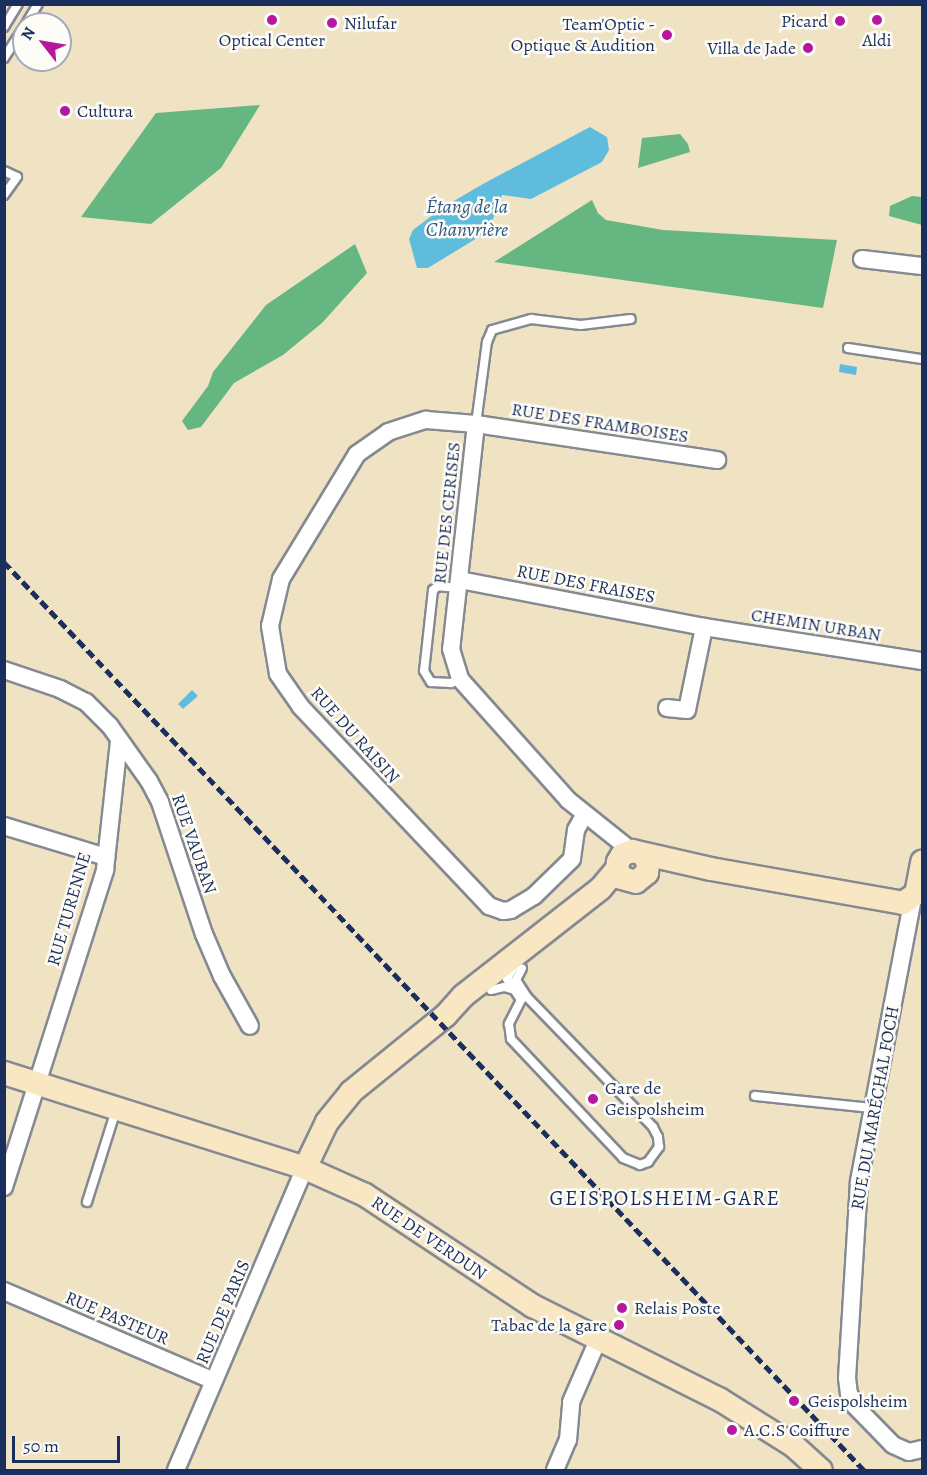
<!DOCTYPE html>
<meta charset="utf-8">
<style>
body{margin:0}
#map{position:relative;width:927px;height:1475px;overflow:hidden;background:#efe3c4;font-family:Alegreya,serif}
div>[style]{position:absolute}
.forest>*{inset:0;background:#66b681}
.water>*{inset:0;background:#5fbcdd}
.roads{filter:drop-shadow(2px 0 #858991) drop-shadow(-2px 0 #858991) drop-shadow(0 2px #858991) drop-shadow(0 -2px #858991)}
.lane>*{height:8px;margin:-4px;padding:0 4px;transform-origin:4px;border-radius:4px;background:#fff}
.street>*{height:16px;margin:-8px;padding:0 8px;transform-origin:8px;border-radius:8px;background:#fff}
.secondary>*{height:22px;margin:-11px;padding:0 11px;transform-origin:11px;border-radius:11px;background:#f9e7c3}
.rail>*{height:4.5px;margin-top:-2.25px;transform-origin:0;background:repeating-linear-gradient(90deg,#1b2f5e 0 9px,transparent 0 13.5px)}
.dots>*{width:16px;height:16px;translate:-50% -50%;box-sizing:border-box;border:3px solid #fdfcf7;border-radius:50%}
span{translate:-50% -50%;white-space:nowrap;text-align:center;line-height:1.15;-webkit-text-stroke:5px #fdfcf7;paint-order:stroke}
.poi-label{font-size:18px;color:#1b2f5e}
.right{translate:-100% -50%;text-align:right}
.left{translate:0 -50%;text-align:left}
.street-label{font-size:18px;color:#1b2f5e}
.water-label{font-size:20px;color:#2f5984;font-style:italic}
.quarter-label{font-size:21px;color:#1b2f5e;letter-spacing:1.5px}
.frame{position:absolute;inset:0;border:6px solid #1b2f5e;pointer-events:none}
.north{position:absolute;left:12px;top:12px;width:60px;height:60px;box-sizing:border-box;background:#fdfcf7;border:2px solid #a3aaba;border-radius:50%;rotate:301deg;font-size:16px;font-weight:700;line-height:24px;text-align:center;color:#1b2f5e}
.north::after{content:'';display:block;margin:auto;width:21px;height:27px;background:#b5179e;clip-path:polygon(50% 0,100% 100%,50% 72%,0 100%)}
.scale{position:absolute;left:12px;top:1436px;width:108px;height:27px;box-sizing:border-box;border:3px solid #1b2f5e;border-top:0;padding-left:8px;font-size:18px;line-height:21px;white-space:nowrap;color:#1b2f5e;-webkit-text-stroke:4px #fdfcf7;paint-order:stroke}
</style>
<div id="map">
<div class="forest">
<i style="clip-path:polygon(260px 105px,221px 168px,151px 224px,81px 217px,156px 113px)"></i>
<i style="clip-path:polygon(680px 134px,688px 144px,690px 152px,638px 168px,642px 138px)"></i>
<i style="clip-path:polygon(912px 196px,922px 197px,922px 225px,889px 216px,890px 206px)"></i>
<i style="clip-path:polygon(592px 200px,598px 213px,606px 220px,663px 230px,837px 240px,823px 308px,494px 262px)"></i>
<i style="clip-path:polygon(355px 244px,367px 273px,322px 323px,283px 355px,234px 383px,201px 427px,188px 430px,182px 421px,208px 386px,213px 372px,266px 305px)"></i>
</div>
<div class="water">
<i style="clip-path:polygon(590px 127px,607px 137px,609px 150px,602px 162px,531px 199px,502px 195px,493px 219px,482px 235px,428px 268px,417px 268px,409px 239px,413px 230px,442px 208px,483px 184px)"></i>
<i style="clip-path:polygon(840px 364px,857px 367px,856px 375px,839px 372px)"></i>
<i style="clip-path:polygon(192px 690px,198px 696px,183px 709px,178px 704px)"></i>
</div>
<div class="roads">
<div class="lane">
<i style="left:26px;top:24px;width:23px;rotate:-59deg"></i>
<i style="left:4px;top:27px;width:27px;rotate:-59deg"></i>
<i style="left:4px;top:58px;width:37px;rotate:-57deg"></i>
<i style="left:4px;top:171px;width:14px;rotate:25deg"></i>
<i style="left:17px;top:177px;width:22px;rotate:126deg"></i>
<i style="left:848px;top:348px;width:75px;rotate:8.5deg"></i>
<i style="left:476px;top:424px;width:83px;rotate:-82.4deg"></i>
<i style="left:487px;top:342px;width:13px;rotate:-67deg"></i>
<i style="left:492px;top:330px;width:41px;rotate:-15.8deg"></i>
<i style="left:531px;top:319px;width:50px;rotate:6.8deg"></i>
<i style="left:581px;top:325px;width:50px;rotate:-6.8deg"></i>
<i style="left:459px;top:588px;width:21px;rotate:-175deg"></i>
<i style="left:438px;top:586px;width:6px;rotate:141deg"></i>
<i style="left:433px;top:590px;width:81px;rotate:96.3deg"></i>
<i style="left:424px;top:671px;width:13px;rotate:58deg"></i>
<i style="left:431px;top:682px;width:20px;rotate:3deg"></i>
<i style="left:451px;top:683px;width:10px;rotate:-24deg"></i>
<i style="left:515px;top:965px;width:16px;rotate:120deg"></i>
<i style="left:507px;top:979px;width:25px;rotate:56deg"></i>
<i style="left:521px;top:1000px;width:27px;rotate:117deg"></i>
<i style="left:509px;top:1024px;width:15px;rotate:82deg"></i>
<i style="left:511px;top:1039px;width:163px;rotate:46.7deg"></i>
<i style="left:623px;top:1158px;width:18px;rotate:22deg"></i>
<i style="left:640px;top:1165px;width:9px;rotate:-21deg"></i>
<i style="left:648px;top:1162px;width:19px;rotate:-54deg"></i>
<i style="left:659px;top:1147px;width:10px;rotate:-96deg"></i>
<i style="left:658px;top:1137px;width:11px;rotate:-117deg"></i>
<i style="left:653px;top:1127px;width:181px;rotate:-134.1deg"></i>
<i style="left:527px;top:997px;width:20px;rotate:-123deg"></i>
<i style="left:516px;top:980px;width:13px;rotate:-63deg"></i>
<i style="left:491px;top:990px;width:13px;rotate:-13deg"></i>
<i style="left:504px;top:987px;width:11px;rotate:15deg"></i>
<i style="left:755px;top:1096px;width:118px;rotate:5.9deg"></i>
<i style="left:87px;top:1202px;width:96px;rotate:-72.5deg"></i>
</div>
<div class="street">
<i style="left:862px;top:259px;width:60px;rotate:6.7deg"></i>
<i style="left:476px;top:424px;width:226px;rotate:96.3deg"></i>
<i style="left:451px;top:649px;width:31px;rotate:73deg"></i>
<i style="left:460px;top:679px;width:162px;rotate:48.2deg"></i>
<i style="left:568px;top:800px;width:82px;rotate:38.6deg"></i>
<i style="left:460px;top:580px;width:248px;rotate:10.9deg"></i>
<i style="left:704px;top:627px;width:221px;rotate:8.9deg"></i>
<i style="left:4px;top:670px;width:59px;rotate:18.7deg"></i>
<i style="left:60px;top:689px;width:29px;rotate:27deg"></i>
<i style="left:86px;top:702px;width:34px;rotate:45deg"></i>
<i style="left:110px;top:726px;width:67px;rotate:54.7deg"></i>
<i style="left:149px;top:781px;width:24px;rotate:62deg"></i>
<i style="left:160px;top:802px;width:139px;rotate:71.6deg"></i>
<i style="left:204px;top:934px;width:46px;rotate:66.8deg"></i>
<i style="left:222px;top:976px;width:57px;rotate:60.8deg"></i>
<i style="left:667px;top:708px;width:20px;rotate:6deg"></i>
<i style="left:687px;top:710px;width:85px;rotate:-78.4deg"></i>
<i style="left:581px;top:821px;width:10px;rotate:119deg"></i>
<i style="left:576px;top:830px;width:29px;rotate:98deg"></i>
<i style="left:572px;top:859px;width:53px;rotate:135.8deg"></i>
<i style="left:534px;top:896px;width:27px;rotate:149deg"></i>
<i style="left:511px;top:910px;width:8px;rotate:173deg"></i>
<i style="left:503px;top:911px;width:15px;rotate:-160deg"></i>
<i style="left:489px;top:906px;width:274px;rotate:-133.4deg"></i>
<i style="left:301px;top:707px;width:40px;rotate:-124.9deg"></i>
<i style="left:278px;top:674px;width:49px;rotate:-99.5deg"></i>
<i style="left:270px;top:626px;width:48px;rotate:-76.8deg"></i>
<i style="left:281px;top:579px;width:146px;rotate:-58.7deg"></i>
<i style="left:357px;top:454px;width:38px;rotate:-35deg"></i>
<i style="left:388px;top:432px;width:40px;rotate:-18deg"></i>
<i style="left:426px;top:420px;width:50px;rotate:4.6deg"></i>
<i style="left:476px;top:424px;width:244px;rotate:8.5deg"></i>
<i style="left:4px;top:826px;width:107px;rotate:16.9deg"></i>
<i style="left:913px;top:898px;width:289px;rotate:100.8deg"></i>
<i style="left:859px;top:1182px;width:196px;rotate:93.5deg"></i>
<i style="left:847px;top:1378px;width:16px;rotate:83deg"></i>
<i style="left:849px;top:1394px;width:13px;rotate:63deg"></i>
<i style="left:855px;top:1406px;width:54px;rotate:45.7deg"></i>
<i style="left:893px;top:1445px;width:17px;rotate:24deg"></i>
<i style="left:909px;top:1452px;width:13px;rotate:-13deg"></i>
<i style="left:4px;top:1187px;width:333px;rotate:-72.3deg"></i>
<i style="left:105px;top:870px;width:130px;rotate:-83.8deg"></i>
<i style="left:4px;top:1291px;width:228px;rotate:23.2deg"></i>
<i style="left:176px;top:1470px;width:328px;rotate:-66.9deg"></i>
<i style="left:555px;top:1470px;width:33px;rotate:-67deg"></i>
<i style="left:568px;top:1440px;width:38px;rotate:-85deg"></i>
<i style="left:571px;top:1402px;width:68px;rotate:-66.5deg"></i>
</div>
<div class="secondary">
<i style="left:643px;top:854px;width:10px;rotate:61deg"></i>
<i style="left:648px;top:863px;width:10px;rotate:96deg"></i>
<i style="left:647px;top:873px;width:14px;rotate:141deg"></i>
<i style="left:636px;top:882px;width:15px;rotate:-164deg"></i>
<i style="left:622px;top:878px;width:10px;rotate:-119deg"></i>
<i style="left:617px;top:869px;width:7px;rotate:-82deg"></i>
<i style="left:618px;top:862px;width:8px;rotate:-60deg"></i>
<i style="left:622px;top:855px;width:11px;rotate:-22deg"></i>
<i style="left:632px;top:851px;width:81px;rotate:12.8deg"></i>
<i style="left:711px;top:869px;width:195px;rotate:10deg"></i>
<i style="left:903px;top:903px;width:16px;rotate:-35deg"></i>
<i style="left:916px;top:894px;width:33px;rotate:-79deg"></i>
<i style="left:4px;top:1073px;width:316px;rotate:17.5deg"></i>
<i style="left:305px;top:1168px;width:66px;rotate:24.2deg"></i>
<i style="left:365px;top:1195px;width:201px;rotate:33.5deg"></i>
<i style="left:533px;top:1306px;width:208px;rotate:26.6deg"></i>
<i style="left:719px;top:1399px;width:89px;rotate:32.1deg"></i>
<i style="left:794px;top:1446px;width:36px;rotate:42deg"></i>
<i style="left:305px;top:1168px;width:51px;rotate:-64.4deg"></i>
<i style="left:327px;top:1122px;width:38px;rotate:-51deg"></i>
<i style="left:351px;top:1092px;width:122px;rotate:-39deg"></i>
<i style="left:446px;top:1015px;width:25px;rotate:-48deg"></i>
<i style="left:463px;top:996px;width:175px;rotate:-38deg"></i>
<i style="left:601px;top:888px;width:25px;rotate:-50deg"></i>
</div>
</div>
<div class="rail">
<i style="left:4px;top:562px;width:1251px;rotate:46.56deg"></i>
</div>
<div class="dots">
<i style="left:272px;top:20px;background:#b5179e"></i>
<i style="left:877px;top:20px;background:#b5179e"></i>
<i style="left:840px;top:21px;background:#b5179e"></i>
<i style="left:332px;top:23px;background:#b5179e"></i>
<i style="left:667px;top:35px;background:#b5179e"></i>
<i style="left:808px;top:48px;background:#b5179e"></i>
<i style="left:65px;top:111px;background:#b5179e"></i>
<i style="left:593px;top:1099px;background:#b5179e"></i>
<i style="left:622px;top:1308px;background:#b5179e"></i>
<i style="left:619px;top:1325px;background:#b5179e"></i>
<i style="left:794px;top:1401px;background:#b5179e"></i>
<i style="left:732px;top:1430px;background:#b5179e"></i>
</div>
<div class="poi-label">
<span class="right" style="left:828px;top:21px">Picard</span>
<span class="left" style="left:344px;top:23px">Nilufar</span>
<span class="right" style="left:655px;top:35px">Team'Optic -<br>Optique &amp; Audition</span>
<span style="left:272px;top:40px">Optical Center</span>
<span style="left:877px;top:40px">Aldi</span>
<span class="right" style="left:796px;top:48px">Villa de Jade</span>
<span class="left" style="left:77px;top:111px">Cultura</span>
<span class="left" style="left:605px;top:1099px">Gare de<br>Geispolsheim</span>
<span class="left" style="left:634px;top:1308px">Relais Poste</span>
<span class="right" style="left:607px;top:1325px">Tabac de la gare</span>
<span class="left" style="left:808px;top:1401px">Geispolsheim</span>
<span class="left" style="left:744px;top:1430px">A.C.S Coiffure</span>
</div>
<div class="street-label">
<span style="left:600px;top:423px;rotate:9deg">RUE DES FRAMBOISES</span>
<span style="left:447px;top:513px;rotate:-84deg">RUE DES CERISES</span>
<span style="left:586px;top:584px;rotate:11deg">RUE DES FRAISES</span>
<span style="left:816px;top:625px;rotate:9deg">CHEMIN URBAN</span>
<span style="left:355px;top:735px;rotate:48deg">RUE DU RAISIN</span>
<span style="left:194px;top:844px;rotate:71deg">RUE VAUBAN</span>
<span style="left:69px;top:909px;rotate:-74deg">RUE TURENNE</span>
<span style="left:875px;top:1108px;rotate:-80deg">RUE DU MARÉCHAL FOCH</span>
<span style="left:429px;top:1238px;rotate:34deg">RUE DE VERDUN</span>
<span style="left:223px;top:1312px;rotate:-67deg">RUE DE PARIS</span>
<span style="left:117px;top:1318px;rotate:23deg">RUE PASTEUR</span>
</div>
<div class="water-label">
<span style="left:467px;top:218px">Étang de la<br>Chanvrière</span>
</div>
<div class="quarter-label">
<span style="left:665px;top:1198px">GEISPOLSHEIM-GARE</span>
</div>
<div class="frame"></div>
<div class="north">N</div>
<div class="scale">50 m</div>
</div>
